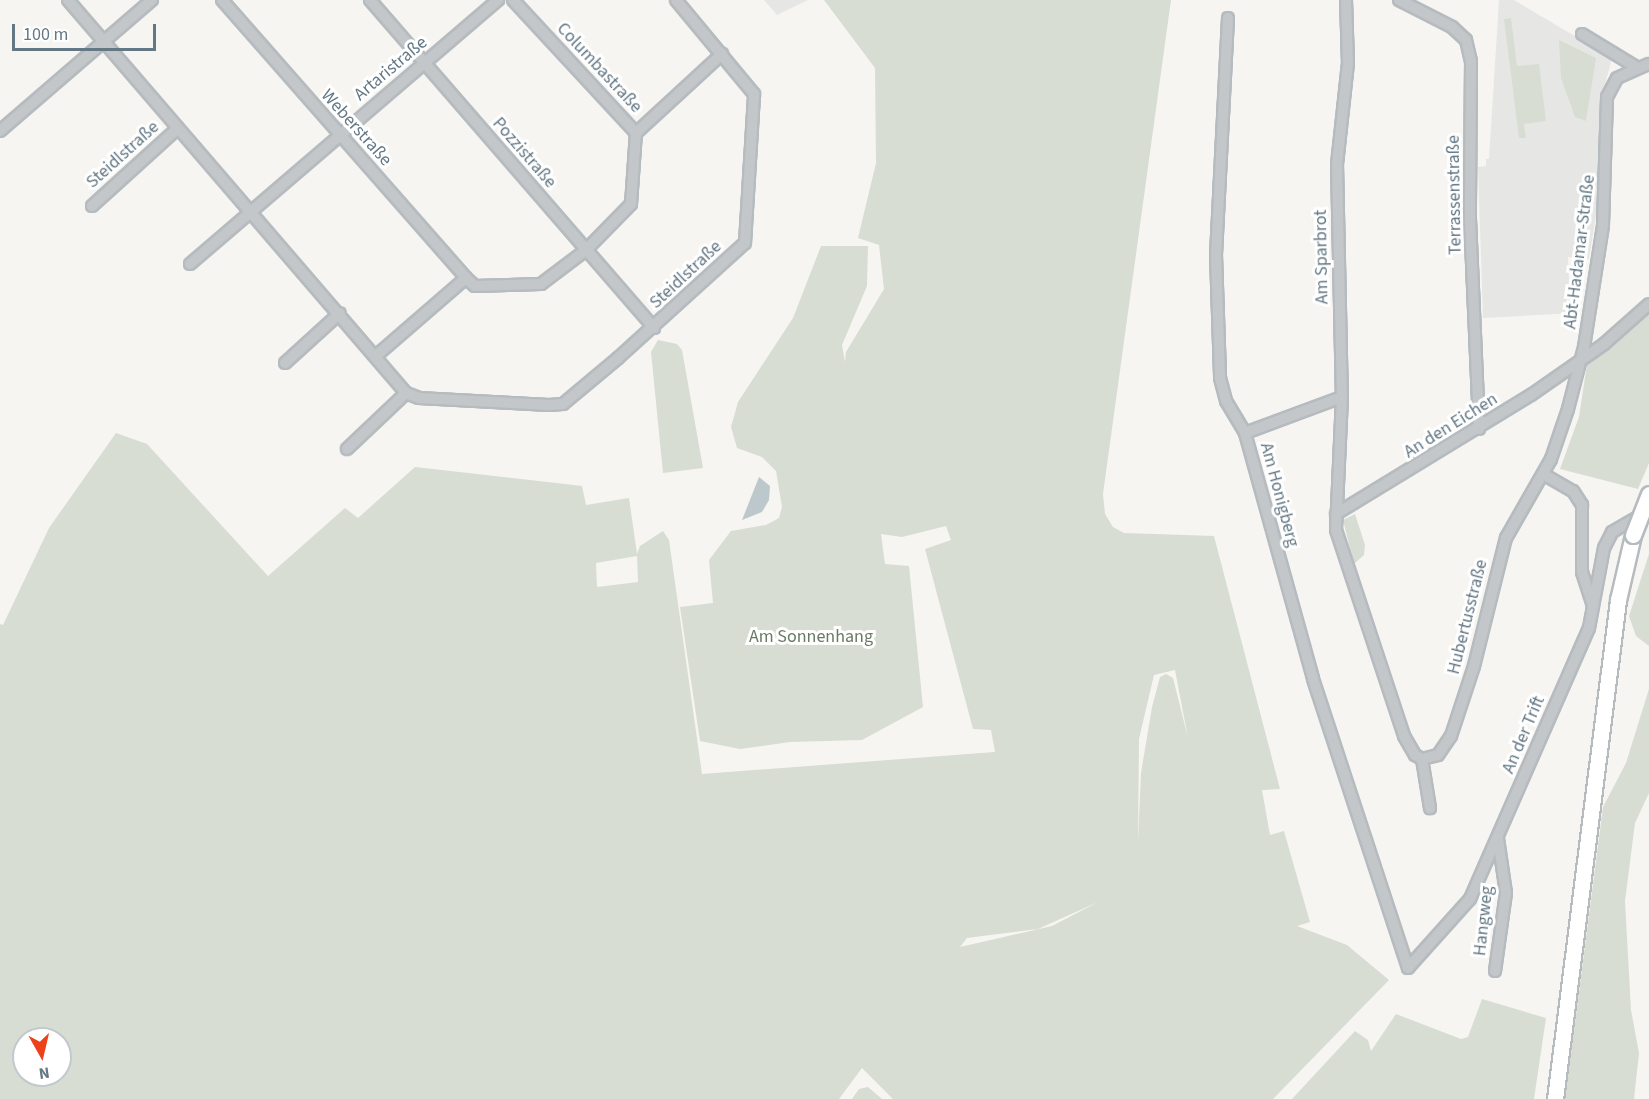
<!DOCTYPE html>
<meta charset="utf-8">
<style>
body{margin:0}
#map{position:relative;width:1649px;height:1099px;overflow:hidden;background:#f6f5f1;font-family:"Source Sans 3",sans-serif}
div>[style]{position:absolute}
.built>*{inset:0;background:#e6e7e5}
.green>*{inset:0;background:#d7ddd2}
.water>*{inset:0;background:#bcc8cc}
.roads{filter:drop-shadow(2px 0 #b5bbbf) drop-shadow(-2px 0 #b5bbbf) drop-shadow(0 2px #b5bbbf) drop-shadow(0 -2px #b5bbbf)}
.minor>*{height:10px;margin:-5px;padding:0 5px;transform-origin:5px;border-radius:5px;background:#c3c7ca}
.secondary>*{height:15px;margin:-7.5px;padding:0 7.5px;transform-origin:7.5px;border-radius:7.5px;background:#fff}
.bridges{filter:drop-shadow(2px 0 #b5bbbf) drop-shadow(-2px 0 #b5bbbf) drop-shadow(0 2px #b5bbbf) drop-shadow(0 -2px #b5bbbf)}
.secondary-bridge>*{height:15px;margin:-7.5px;padding:0 7.5px;transform-origin:7.5px;border-radius:7.5px;background:#fff}
span{translate:-50% -50%;white-space:nowrap;text-align:center;line-height:1.15;-webkit-text-stroke:6px #fff;paint-order:stroke}
.street-label{font-size:18px;color:#637784}
.park-label{font-size:18px;color:#687b62}
.north{position:absolute;left:12px;top:1027px;width:60px;height:60px;box-sizing:border-box;background:#fff;border:2px solid #c1c9ce;border-radius:50%;rotate:172deg;font-size:16px;font-weight:700;line-height:24px;text-align:center;color:#637784}
.north::after{content:'';display:block;margin:auto;width:21px;height:27px;background:#ec411b;clip-path:polygon(50% 0,100% 100%,50% 72%,0 100%)}
.scale{position:absolute;left:12px;top:24px;width:144px;height:27px;box-sizing:border-box;border:3px solid #637784;border-top:0;padding-left:8px;font-size:18px;line-height:21px;white-space:nowrap;color:#637784;-webkit-text-stroke:4px #fff;paint-order:stroke}
</style>
<div id="map">
<div class="built">
<i style="clip-path:polygon(764px 0,808px 0,777px 15px)"></i>
<i style="clip-path:polygon(1499px 0,1514px 0,1612px 58px,1601px 100px,1599px 197px,1589px 259px,1568px 257px,1570px 302px,1574px 313px,1483px 318px,1478px 167px,1486px 166px,1486px 159px,1489px 159px)"></i>
</div>
<div class="green">
<i style="clip-path:polygon(evenodd,824px 0,1171px 0,1103px 494px,1105px 514px,1113px 527px,1124px 533px,1214px 536px,1280px 789px,1262px 790px,1270px 835px,1284px 831px,1310px 922px,1297px 926px,1347px 945px,1389px 980px,1273px 1099px,893px 1099px,862px 1068px,839px 1099px,0 1099px,0 624px,3px 625px,49px 528px,116px 433px,147px 444px,268px 576px,345px 508px,358px 518px,415px 467px,582px 486px,586px 505px,629px 498px,637px 554px,640px 546px,663px 531px,669px 540px,702px 774px,995px 752px,991px 730px,973px 729px,925px 549px,951px 540px,946px 526px,902px 537px,881px 534px,885px 564px,909px 566px,923px 707px,862px 740px,790px 742px,740px 749px,700px 741px,680px 607px,713px 603px,709px 560px,731px 531px,766px 525px,779px 518px,782px 507px,776px 471px,762px 457px,737px 448px,731px 427px,738px 402px,793px 318px,821px 246px,868px 246px,867px 286px,842px 345px,845px 362px,846px 352px,884px 289px,879px 245px,858px 238px,876px 163px,875px 68px,824px 0,637px 556px,638px 582px,597px 587px,596px 563px,637px 556px,824px 0,1175px 670px,1188px 738px,1173px 678px,1166px 674px,1160px 677px,1152px 707px,1141px 773px,1138px 842px,1139px 739px,1154px 675px,1175px 670px,824px 0,1098px 902px,1052px 926px,960px 947px,967px 938px,1038px 929px,1098px 902px,824px 0,24px 1039px,60px 1039px,60px 1075px,24px 1075px,24px 1039px)"></i>
<i style="clip-path:polygon(1511px 18px,1517px 66px,1539px 64px,1546px 121px,1524px 124px,1526px 138px,1519px 138px,1504px 19px)"></i>
<i style="clip-path:polygon(1559px 40px,1596px 58px,1586px 121px,1575px 117px,1561px 78px)"></i>
<i style="clip-path:polygon(1649px 311px,1649px 463px,1638px 489px,1560px 469px,1579px 417px,1587px 364px)"></i>
<i style="clip-path:polygon(658px 340px,677px 344px,682px 350px,703px 468px,663px 473px,651px 352px)"></i>
<i style="clip-path:polygon(1355px 514px,1365px 545px,1364px 555px,1354px 564px,1343px 520px)"></i>
<i style="clip-path:polygon(1649px 554px,1649px 646px,1636px 636px,1629px 616px)"></i>
<i style="clip-path:polygon(1649px 689px,1649px 793px,1635px 823px,1625px 901px,1631px 1010px,1639px 1053px,1634px 1099px,1565px 1099px,1603px 807px,1626px 763px)"></i>
<i style="clip-path:polygon(1482px 999px,1546px 1018px,1534px 1099px,1292px 1099px,1355px 1031px,1368px 1040px,1371px 1051px,1396px 1014px,1461px 1039px,1468px 1037px)"></i>
<i style="clip-path:polygon(868px 1087px,882px 1099px,852px 1099px,859px 1089px)"></i>
</div>
<div class="water">
<i style="clip-path:polygon(759px 477px,770px 486px,769px 500px,762px 512px,742px 520px)"></i>
</div>
<div class="roads">
<div class="minor">
<i style="left:68px;top:0;width:518px;rotate:49.3deg"></i>
<i style="left:406px;top:393px;width:14px;rotate:21deg"></i>
<i style="left:419px;top:398px;width:130px;rotate:3.1deg"></i>
<i style="left:549px;top:405px;width:14px;rotate:-4deg"></i>
<i style="left:563px;top:404px;width:72px;rotate:-39.9deg"></i>
<i style="left:618px;top:358px;width:171px;rotate:-42.2deg"></i>
<i style="left:745px;top:243px;width:149px;rotate:-86.5deg"></i>
<i style="left:754px;top:94px;width:122px;rotate:-129.7deg"></i>
<i style="left:222px;top:0;width:370px;rotate:48.7deg"></i>
<i style="left:370px;top:0;width:434px;rotate:49.1deg"></i>
<i style="left:513px;top:0;width:181px;rotate:47.2deg"></i>
<i style="left:1346px;top:0;width:63px;rotate:88.2deg"></i>
<i style="left:1348px;top:63px;width:102px;rotate:96.2deg"></i>
<i style="left:1337px;top:164px;width:233px;rotate:88.8deg"></i>
<i style="left:1342px;top:397px;width:133px;rotate:92.6deg"></i>
<i style="left:1336px;top:530px;width:217px;rotate:71.7deg"></i>
<i style="left:1404px;top:736px;width:22px;rotate:60deg"></i>
<i style="left:1415px;top:755px;width:8px;rotate:30deg"></i>
<i style="left:1422px;top:759px;width:16px;rotate:-14deg"></i>
<i style="left:1438px;top:755px;width:23px;rotate:-56deg"></i>
<i style="left:1451px;top:736px;width:74px;rotate:-71.8deg"></i>
<i style="left:1474px;top:666px;width:132px;rotate:-76deg"></i>
<i style="left:1506px;top:538px;width:91px;rotate:-60.3deg"></i>
<i style="left:1551px;top:459px;width:53px;rotate:-71.2deg"></i>
<i style="left:1568px;top:409px;width:64px;rotate:-75.5deg"></i>
<i style="left:1584px;top:347px;width:123px;rotate:-81.1deg"></i>
<i style="left:1603px;top:225px;width:128px;rotate:-88.2deg"></i>
<i style="left:1607px;top:97px;width:21px;rotate:-62deg"></i>
<i style="left:1617px;top:78px;width:35px;rotate:-24deg"></i>
<i style="left:1399px;top:0;width:59px;rotate:27deg"></i>
<i style="left:1452px;top:27px;width:19px;rotate:43deg"></i>
<i style="left:1466px;top:40px;width:22px;rotate:77deg"></i>
<i style="left:1471px;top:61px;width:158px;rotate:90.4deg"></i>
<i style="left:1470px;top:219px;width:210px;rotate:87.5deg"></i>
<i style="left:1228px;top:18px;width:237px;rotate:92.9deg"></i>
<i style="left:1216px;top:255px;width:123px;rotate:88.1deg"></i>
<i style="left:1220px;top:378px;width:24px;rotate:75deg"></i>
<i style="left:1226px;top:401px;width:37px;rotate:59deg"></i>
<i style="left:1245px;top:433px;width:255px;rotate:74.5deg"></i>
<i style="left:1313px;top:679px;width:304px;rotate:71.8deg"></i>
<i style="left:1408px;top:968px;width:93px;rotate:-48.1deg"></i>
<i style="left:1470px;top:899px;width:296px;rotate:-66.3deg"></i>
<i style="left:1589px;top:628px;width:81px;rotate:-79.4deg"></i>
<i style="left:1604px;top:548px;width:18px;rotate:-63deg"></i>
<i style="left:1612px;top:532px;width:36px;rotate:-30deg"></i>
<i style="left:1582px;top:34px;width:63px;rotate:31.4deg"></i>
<i style="left:0;top:131px;width:201px;rotate:-40.8deg"></i>
<i style="left:92px;top:206px;width:115px;rotate:-42.2deg"></i>
<i style="left:190px;top:264px;width:406px;rotate:-40.6deg"></i>
<i style="left:377px;top:355px;width:118px;rotate:-40.9deg"></i>
<i style="left:466px;top:278px;width:12px;rotate:42deg"></i>
<i style="left:475px;top:286px;width:66px;rotate:-1.7deg"></i>
<i style="left:541px;top:284px;width:56px;rotate:-37.1deg"></i>
<i style="left:586px;top:250px;width:64px;rotate:-45.6deg"></i>
<i style="left:631px;top:204px;width:71px;rotate:-86deg"></i>
<i style="left:636px;top:133px;width:117px;rotate:-42.6deg"></i>
<i style="left:285px;top:363px;width:74px;rotate:-42.3deg"></i>
<i style="left:1245px;top:433px;width:103px;rotate:-20.4deg"></i>
<i style="left:347px;top:449px;width:81px;rotate:-43.5deg"></i>
<i style="left:1543px;top:474px;width:34px;rotate:30deg"></i>
<i style="left:1573px;top:491px;width:17px;rotate:57deg"></i>
<i style="left:1582px;top:505px;width:67px;rotate:90deg"></i>
<i style="left:1582px;top:572px;width:35px;rotate:72deg"></i>
<i style="left:1336px;top:514px;width:228px;rotate:-31.4deg"></i>
<i style="left:1531px;top:395px;width:89px;rotate:-34.9deg"></i>
<i style="left:1604px;top:344px;width:60px;rotate:-41.6deg"></i>
<i style="left:1422px;top:759px;width:50px;rotate:80.7deg"></i>
<i style="left:1495px;top:971px;width:79px;rotate:-82deg"></i>
<i style="left:1506px;top:893px;width:55px;rotate:-98.4deg"></i>
</div>
<div class="secondary">
<i style="left:1555px;top:1099px;width:503px;rotate:-82.8deg"></i>
<i style="left:1618px;top:600px;width:67px;rotate:-77deg"></i>
</div>
</div>
<div class="bridges">
<div class="secondary-bridge">
<i style="left:1633px;top:535px;width:44px;rotate:-68.7deg"></i>
</div>
</div>
<div class="street-label">
<span style="left:599px;top:68px;rotate:47deg">Columbastraße</span>
<span style="left:391px;top:69px;rotate:-40deg">Artaristraße</span>
<span style="left:356px;top:128px;rotate:48deg">Weberstraße</span>
<span style="left:524px;top:153px;rotate:49deg">Pozzistraße</span>
<span style="left:123px;top:155px;rotate:-42deg">Steidlstraße</span>
<span style="left:1455px;top:195px;rotate:-91deg">Terrassenstraße</span>
<span style="left:1580px;top:252px;rotate:-83deg">Abt-Hadamar-Straße</span>
<span style="left:1322px;top:257px;rotate:-91deg">Am Sparbrot</span>
<span style="left:686px;top:275px;rotate:-43deg">Steidlstraße</span>
<span style="left:1451px;top:426px;rotate:-32deg">An den Eichen</span>
<span style="left:1279px;top:495px;rotate:75deg">Am Honigberg</span>
<span style="left:1468px;top:617px;rotate:-76deg">Hubertusstraße</span>
<span style="left:1524px;top:735px;rotate:-67deg">An der Trift</span>
<span style="left:1484px;top:921px;rotate:-84deg">Hangweg</span>
</div>
<div class="park-label">
<span style="left:811px;top:637px">Am Sonnenhang</span>
</div>
<div class="north">N</div>
<div class="scale">100 m</div>
</div>
